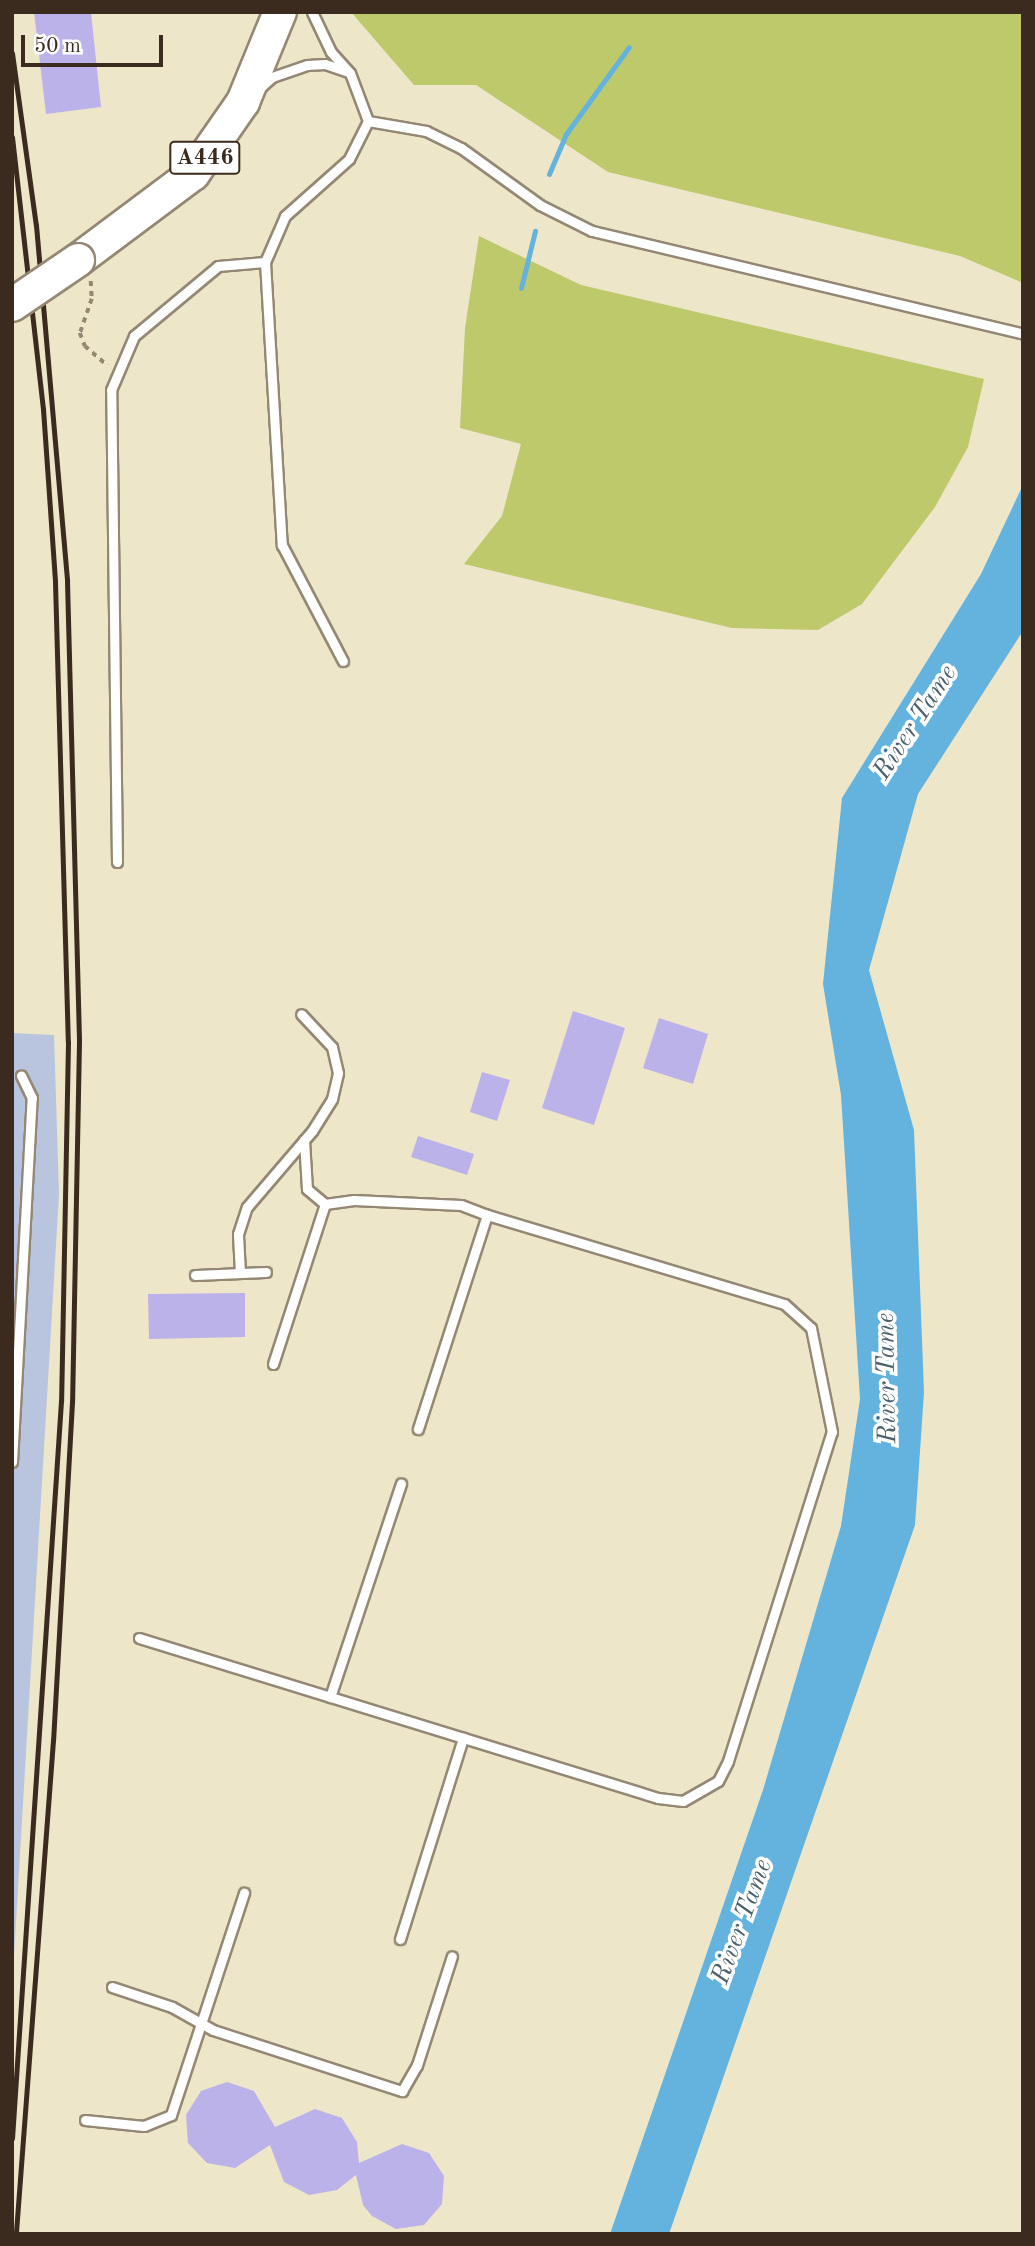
<!DOCTYPE html>
<style>
body{margin:0}
#map{position:relative;width:1035px;height:2246px;overflow:hidden;background:#ede6c9;font-family:"Old Standard TT",serif}
div>[style]{position:absolute}
.industrial>*{inset:0;background:#b9c5de}
.green>*{inset:0;background:#bdc96b}
.water>*{inset:0;background:#63b3de}
.stream>*{height:5px;margin:-2.5px;padding:0 2.5px;transform-origin:2.5px;border-radius:2.5px;background:#63b3de}
.building>*{inset:0;background:#bcb2ea}
.path>*{height:3.5px;margin-top:-1.75px;transform-origin:0;background:repeating-linear-gradient(90deg,#948874 0 5px,transparent 0 10px)}
.roads{filter:drop-shadow(2px 0 #948874) drop-shadow(-2px 0 #948874) drop-shadow(0 2px #948874) drop-shadow(0 -2px #948874)}
.lane>*{height:9px;margin:-4.5px;padding:0 4.5px;transform-origin:4.5px;border-radius:4.5px;background:#fff}
.highway>*{height:32px;margin:-16px;padding:0 16px;transform-origin:16px;border-radius:16px;background:#fff}
.rail>*{height:5px;margin:-2.5px;padding:0 2.5px;transform-origin:2.5px;border-radius:2.5px;background:#3b2a1e}
.bridges{filter:drop-shadow(2px 0 #948874) drop-shadow(-2px 0 #948874) drop-shadow(0 2px #948874) drop-shadow(0 -2px #948874)}
.highway-bridge>*{height:32px;margin:-16px;padding:0 16px;transform-origin:16px;border-radius:16px;background:#fff}
span{translate:-50% -50%;white-space:nowrap;text-align:center;line-height:1.15;-webkit-text-stroke:7px #fff;paint-order:stroke}
.shield-label span{padding:2px 5px;background:#fff;border:2px solid;border-radius:5px;-webkit-text-stroke-width:0}
.shield-label{font-size:23px;color:#3b2a1e;font-weight:700}
.water-label{font-size:26px;color:#4b616b;font-style:italic}
.frame{position:absolute;inset:0;border:14px solid #3b2a1e;pointer-events:none}
.scale{position:absolute;left:21px;top:35px;width:142px;height:32px;box-sizing:border-box;border:4px solid #3b2a1e;border-top:0;padding-left:9px;font-size:21px;line-height:24px;white-space:nowrap;color:#3b2a1e;-webkit-text-stroke:5px #fff;paint-order:stroke}
</style>
<div id="map">
<div class="industrial">
<i style="clip-path:polygon(12px 1033px,54px 1035px,59px 1194px,12px 1990px)"></i>
</div>
<div class="green">
<i style="clip-path:polygon(351px 12px,1023px 12px,1023px 283px,960px 256px,608px 172px,476px 85px,414px 85px)"></i>
<i style="clip-path:polygon(479px 236px,581px 285px,984px 379px,968px 447px,935px 507px,862px 604px,818px 630px,732px 628px,464px 564px,502px 516px,521px 444px,460px 428px,465px 328px)"></i>
</div>
<div class="water">
<i style="clip-path:polygon(1023px 485px,1023px 631px,918px 794px,869px 970px,914px 1130px,924px 1392px,915px 1525px,669px 2234px,610px 2234px,763px 1790px,841px 1526px,860px 1399px,841px 1095px,823px 984px,842px 798px,981px 574px)"></i>
</div>
<div class="stream">
<i style="left:549px;top:174px;width:43px;rotate:-67deg"></i>
<i style="left:566px;top:134px;width:107px;rotate:-54.1deg"></i>
<i style="left:521px;top:288px;width:59px;rotate:-76.2deg"></i>
</div>
<div class="building">
<i style="clip-path:polygon(34px 12px,91px 12px,101px 107px,46px 114px)"></i>
<i style="clip-path:polygon(573px 1011px,625px 1028px,594px 1125px,542px 1108px)"></i>
<i style="clip-path:polygon(659px 1018px,708px 1034px,693px 1084px,643px 1068px)"></i>
<i style="clip-path:polygon(482px 1072px,510px 1080px,497px 1121px,470px 1112px)"></i>
<i style="clip-path:polygon(418px 1136px,474px 1154px,467px 1175px,411px 1157px)"></i>
<i style="clip-path:polygon(245px 1293px,245px 1337px,149px 1339px,148px 1294px)"></i>
<i style="clip-path:polygon(227px 2082px,254px 2091px,275px 2127px,315px 2109px,342px 2118px,357px 2142px,359px 2163px,402px 2144px,429px 2153px,444px 2176px,442px 2204px,424px 2225px,396px 2229px,372px 2216px,363px 2205px,356px 2175px,337px 2190px,309px 2195px,284px 2182px,270px 2145px,235px 2168px,207px 2163px,188px 2143px,186px 2115px,201px 2091px)"></i>
</div>
<div class="path">
<i style="left:91px;top:281px;width:18px;rotate:87deg"></i>
<i style="left:92px;top:299px;width:36px;rotate:109deg"></i>
<i style="left:80px;top:333px;width:14px;rotate:69deg"></i>
<i style="left:85px;top:346px;width:30px;rotate:41deg"></i>
</div>
<div class="roads">
<div class="lane">
<i style="left:312px;top:12px;width:44px;rotate:64.6deg"></i>
<i style="left:331px;top:52px;width:28px;rotate:48deg"></i>
<i style="left:350px;top:73px;width:51px;rotate:69.4deg"></i>
<i style="left:368px;top:121px;width:42px;rotate:116.6deg"></i>
<i style="left:349px;top:159px;width:86px;rotate:138.3deg"></i>
<i style="left:285px;top:216px;width:50px;rotate:113.5deg"></i>
<i style="left:265px;top:262px;width:284px;rotate:86.6deg"></i>
<i style="left:282px;top:545px;width:131px;rotate:62.3deg"></i>
<i style="left:261px;top:87px;width:15px;rotate:-42deg"></i>
<i style="left:272px;top:77px;width:37px;rotate:-19deg"></i>
<i style="left:307px;top:65px;width:18px;rotate:-3deg"></i>
<i style="left:325px;top:64px;width:24px;rotate:19deg"></i>
<i style="left:368px;top:121px;width:59px;rotate:9.8deg"></i>
<i style="left:426px;top:131px;width:39px;rotate:26deg"></i>
<i style="left:461px;top:148px;width:97px;rotate:35.8deg"></i>
<i style="left:540px;top:205px;width:58px;rotate:26.6deg"></i>
<i style="left:592px;top:231px;width:443px;rotate:13.4deg"></i>
<i style="left:117px;top:862px;width:472px;rotate:-90.7deg"></i>
<i style="left:111px;top:390px;width:59px;rotate:-66.9deg"></i>
<i style="left:134px;top:336px;width:109px;rotate:-39.8deg"></i>
<i style="left:218px;top:266px;width:47px;rotate:-4.9deg"></i>
<i style="left:304px;top:1140px;width:49px;rotate:86.5deg"></i>
<i style="left:307px;top:1189px;width:23px;rotate:40deg"></i>
<i style="left:240px;top:1273px;width:39px;rotate:-93deg"></i>
<i style="left:238px;top:1234px;width:28px;rotate:-72deg"></i>
<i style="left:247px;top:1207px;width:100px;rotate:-49.5deg"></i>
<i style="left:312px;top:1131px;width:38px;rotate:-58deg"></i>
<i style="left:332px;top:1099px;width:27px;rotate:-77deg"></i>
<i style="left:338px;top:1073px;width:27px;rotate:-103deg"></i>
<i style="left:332px;top:1047px;width:45px;rotate:-133.2deg"></i>
<i style="left:195px;top:1275px;width:71px;rotate:-2.4deg"></i>
<i style="left:273px;top:1364px;width:168px;rotate:-72deg"></i>
<i style="left:325px;top:1204px;width:29px;rotate:-8deg"></i>
<i style="left:354px;top:1200px;width:107px;rotate:2.7deg"></i>
<i style="left:461px;top:1205px;width:28px;rotate:21deg"></i>
<i style="left:487px;top:1215px;width:225px;rotate:107.9deg"></i>
<i style="left:12px;top:1462px;width:365px;rotate:-86.9deg"></i>
<i style="left:32px;top:1098px;width:25px;rotate:-116deg"></i>
<i style="left:139px;top:1638px;width:543px;rotate:17.13deg"></i>
<i style="left:658px;top:1798px;width:25px;rotate:7deg"></i>
<i style="left:683px;top:1801px;width:40px;rotate:-29.7deg"></i>
<i style="left:718px;top:1781px;width:22px;rotate:-63deg"></i>
<i style="left:728px;top:1761px;width:345px;rotate:-72.5deg"></i>
<i style="left:832px;top:1432px;width:106px;rotate:-101.4deg"></i>
<i style="left:811px;top:1328px;width:36px;rotate:-138deg"></i>
<i style="left:784px;top:1304px;width:310px;rotate:-163.3deg"></i>
<i style="left:330px;top:1697px;width:225px;rotate:-71.6deg"></i>
<i style="left:400px;top:1939px;width:211px;rotate:-72.6deg"></i>
<i style="left:112px;top:1987px;width:63px;rotate:18.4deg"></i>
<i style="left:172px;top:2007px;width:47px;rotate:29.3deg"></i>
<i style="left:213px;top:2030px;width:199px;rotate:17.9deg"></i>
<i style="left:402px;top:2091px;width:30px;rotate:-60deg"></i>
<i style="left:417px;top:2065px;width:114px;rotate:-72.2deg"></i>
<i style="left:85px;top:2120px;width:59px;rotate:5.8deg"></i>
<i style="left:144px;top:2126px;width:29px;rotate:-22deg"></i>
<i style="left:171px;top:2115px;width:234px;rotate:-71.8deg"></i>
</div>
<div class="highway">
<i style="left:78px;top:260px;width:144px;rotate:-36.8deg"></i>
<i style="left:193px;top:174px;width:88px;rotate:-55.2deg"></i>
<i style="left:243px;top:102px;width:97px;rotate:-67.7deg"></i>
</div>
</div>
<div class="rail">
<i style="left:12px;top:53px;width:174px;rotate:82.1deg"></i>
<i style="left:36px;top:225px;width:357px;rotate:85deg"></i>
<i style="left:67px;top:581px;width:461px;rotate:88.5deg"></i>
<i style="left:79px;top:1042px;width:360px;rotate:91.1deg"></i>
<i style="left:72px;top:1402px;width:339px;rotate:93.2deg"></i>
<i style="left:53px;top:1740px;width:495px;rotate:94.3deg"></i>
<i style="left:12px;top:137px;width:274px;rotate:83.5deg"></i>
<i style="left:43px;top:409px;width:173px;rotate:86deg"></i>
<i style="left:55px;top:582px;width:460px;rotate:88.4deg"></i>
<i style="left:68px;top:1042px;width:359px;rotate:91.1deg"></i>
<i style="left:61px;top:1401px;width:739px;rotate:93.8deg"></i>
</div>
<div class="bridges">
<div class="highway-bridge">
<i style="left:12px;top:305px;width:80px;rotate:-34.3deg"></i>
</div>
</div>
<div class="shield-label">
<span style="left:205px;top:158px">A446</span>
</div>
<div class="water-label">
<span style="left:916px;top:723px;rotate:-57deg">River Tame</span>
<span style="left:888px;top:1378px;rotate:-91deg">River Tame</span>
<span style="left:743px;top:1922px;rotate:-70deg">River Tame</span>
</div>
<div class="frame"></div>
<div class="scale">50 m</div>
</div>
